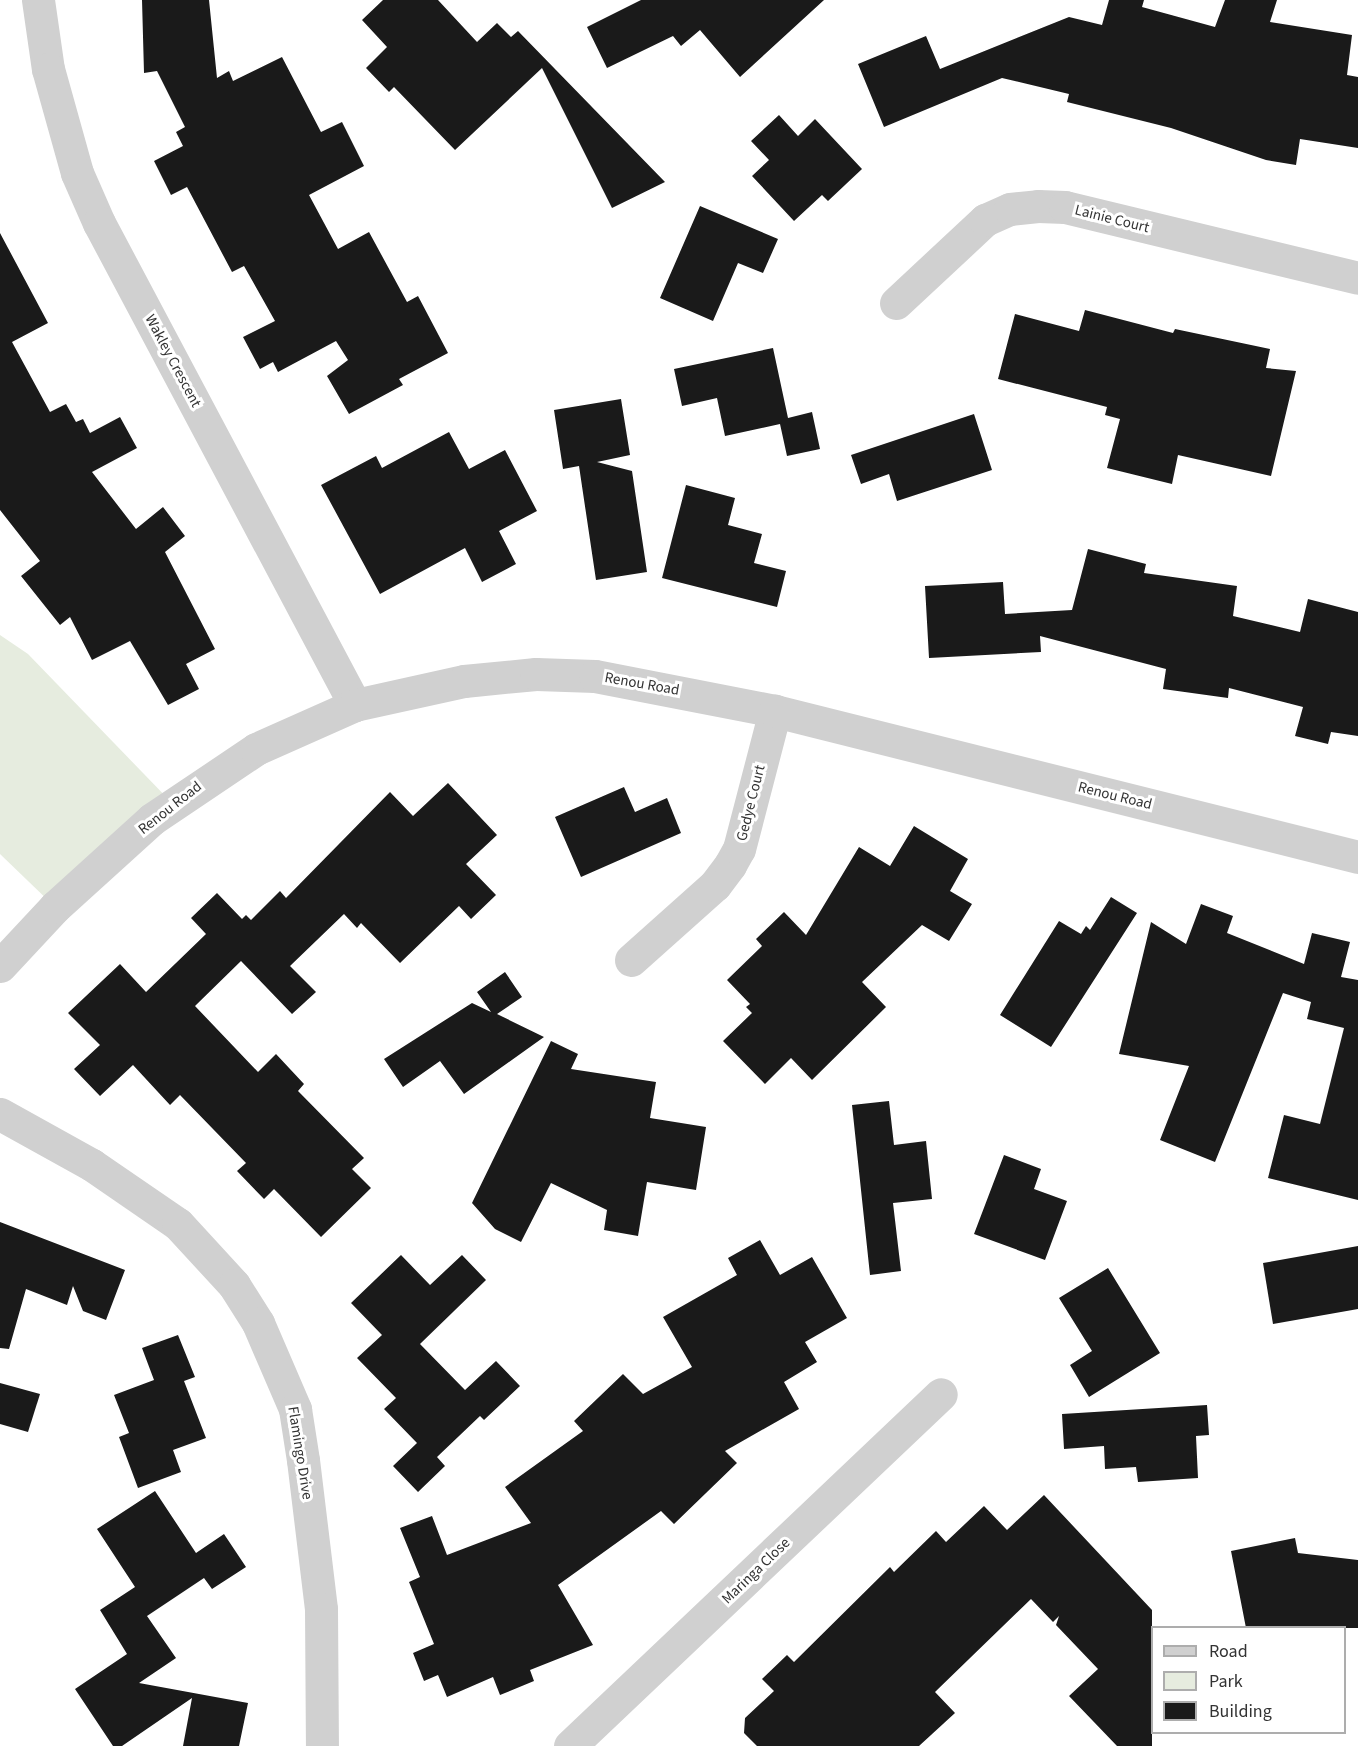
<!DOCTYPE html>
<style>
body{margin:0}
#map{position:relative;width:1358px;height:1746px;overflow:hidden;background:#fff;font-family:"Source Sans 3",sans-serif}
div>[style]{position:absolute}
.green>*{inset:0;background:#e6ecdf}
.building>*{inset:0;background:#1a1a1a}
.street>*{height:33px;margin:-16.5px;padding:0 16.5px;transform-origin:16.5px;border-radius:16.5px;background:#d0d0d0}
span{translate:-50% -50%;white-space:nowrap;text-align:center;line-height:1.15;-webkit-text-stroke:6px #fff;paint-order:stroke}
.street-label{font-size:15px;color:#333}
.legend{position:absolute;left:1151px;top:1626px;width:195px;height:108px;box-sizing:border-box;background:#fff;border:2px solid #adadad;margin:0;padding:8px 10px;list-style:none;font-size:18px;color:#333}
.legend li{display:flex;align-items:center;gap:12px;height:30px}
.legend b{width:30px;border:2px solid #adadad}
</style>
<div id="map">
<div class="green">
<i style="clip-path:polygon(0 635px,28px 654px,172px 803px,55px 907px,0 854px)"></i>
</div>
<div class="building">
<i style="clip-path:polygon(142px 0,209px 0,217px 78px,229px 71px,233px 81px,282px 57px,321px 132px,342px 122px,364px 166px,309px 195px,338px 249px,369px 232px,407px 302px,418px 296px,448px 353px,399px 379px,403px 385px,349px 414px,327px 376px,348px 360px,336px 341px,278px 372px,273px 362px,260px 369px,243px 337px,275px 321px,244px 266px,232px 272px,187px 187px,171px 195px,154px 161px,183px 146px,176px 132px,185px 127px,157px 71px,144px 73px)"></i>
<i style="clip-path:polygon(383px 0,438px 0,477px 42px,497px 23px,511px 37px,518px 31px,665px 182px,612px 208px,542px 68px,455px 150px,394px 87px,389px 92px,366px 68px,387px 47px,362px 20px)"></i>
<i style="clip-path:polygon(641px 0,824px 0,740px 77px,700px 30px,681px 46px,673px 36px,607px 68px,587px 27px)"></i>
<i style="clip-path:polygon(1109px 0,1144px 0,1142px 7px,1215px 27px,1225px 0,1277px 0,1270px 22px,1352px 35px,1347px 75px,1358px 77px,1358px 148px,1300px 139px,1296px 165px,1266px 160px,1171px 128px,1067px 102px,1069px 94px,1002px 78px,884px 127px,858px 64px,926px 36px,940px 69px,1069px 17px,1102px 25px)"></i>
<i style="clip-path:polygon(779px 115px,798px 136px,815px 119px,862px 169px,828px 201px,822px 195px,794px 221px,752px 176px,769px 160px,751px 141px)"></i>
<i style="clip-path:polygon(700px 206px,778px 239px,763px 273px,738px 263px,713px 321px,660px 298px)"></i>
<i style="clip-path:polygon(0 233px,48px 323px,12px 342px,50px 412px,66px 404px,76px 422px,83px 419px,90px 433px,120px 417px,137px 448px,92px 472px,136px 529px,163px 507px,185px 536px,165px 552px,215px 649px,186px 664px,199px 689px,168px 705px,130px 641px,92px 660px,70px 617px,60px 625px,21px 576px,40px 561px,0 510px)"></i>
<i style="clip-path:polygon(1085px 310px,1173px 333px,1175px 329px,1270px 349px,1266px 368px,1296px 371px,1271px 476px,1178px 455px,1172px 484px,1107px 468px,1120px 419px,1105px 415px,1107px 407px,998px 379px,1015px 314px,1079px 331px)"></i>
<i style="clip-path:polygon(773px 348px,788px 418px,812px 412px,820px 449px,787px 456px,780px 424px,725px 436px,717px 398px,682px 406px,674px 369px)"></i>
<i style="clip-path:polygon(621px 399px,630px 455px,597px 462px,632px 471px,647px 572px,596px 580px,579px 466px,563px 469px,554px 410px)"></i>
<i style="clip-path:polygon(974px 414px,992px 470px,897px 501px,889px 474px,861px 484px,851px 455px)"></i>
<i style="clip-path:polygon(449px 432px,469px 469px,505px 450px,537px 511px,499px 531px,516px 564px,482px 582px,465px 548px,380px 594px,321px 485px,376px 456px,382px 468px)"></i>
<i style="clip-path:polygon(686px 485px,735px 498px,728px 525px,762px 534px,754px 563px,786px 571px,777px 607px,662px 578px)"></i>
<i style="clip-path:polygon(1088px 549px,1146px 564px,1144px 573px,1237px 586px,1233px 616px,1300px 632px,1308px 599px,1358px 612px,1358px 736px,1331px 732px,1328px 744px,1295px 736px,1303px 707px,1229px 688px,1228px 698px,1163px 689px,1166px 669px,1040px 636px,1041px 652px,929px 658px,925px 586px,1003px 582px,1005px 614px,1072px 610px)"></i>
<i style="clip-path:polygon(448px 783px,497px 835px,466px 864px,496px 895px,471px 919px,459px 906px,400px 963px,361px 923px,357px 928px,344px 914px,290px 966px,316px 992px,292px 1014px,241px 961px,195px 1006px,258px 1072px,276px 1054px,304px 1084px,298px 1091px,364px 1158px,352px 1169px,371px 1188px,321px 1237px,274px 1189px,264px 1199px,237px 1171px,246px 1163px,180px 1095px,170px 1105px,133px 1065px,100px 1096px,74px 1069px,100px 1045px,68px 1013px,120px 964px,146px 992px,206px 934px,191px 918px,217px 893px,242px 919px,246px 915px,251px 920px,280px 891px,286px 898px,390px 792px,413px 816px)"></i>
<i style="clip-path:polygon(624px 787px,635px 812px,667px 798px,681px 833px,581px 877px,555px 817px)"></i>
<i style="clip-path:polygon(914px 826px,968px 859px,950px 891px,972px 904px,949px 941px,922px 925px,862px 982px,886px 1007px,812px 1080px,791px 1058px,765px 1084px,723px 1041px,752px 1013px,746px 1007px,750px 1004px,727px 980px,762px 946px,756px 939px,784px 912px,806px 935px,859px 847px,890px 866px)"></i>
<i style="clip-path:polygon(1111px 897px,1137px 913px,1051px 1047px,1000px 1015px,1059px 921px,1081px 934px,1086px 926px,1090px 930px)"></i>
<i style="clip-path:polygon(1201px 904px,1233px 916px,1227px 933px,1304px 964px,1312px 933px,1350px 942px,1341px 977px,1358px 980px,1358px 1200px,1268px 1178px,1284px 1115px,1320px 1124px,1344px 1028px,1307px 1019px,1311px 1002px,1283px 993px,1215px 1162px,1160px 1140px,1189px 1066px,1119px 1054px,1151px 922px,1186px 944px)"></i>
<i style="clip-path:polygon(505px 972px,522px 997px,497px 1014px,544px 1037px,464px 1094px,440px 1061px,403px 1087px,384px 1059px,472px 1003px,491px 1012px,477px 992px)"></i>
<i style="clip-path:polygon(551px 1041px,578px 1054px,571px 1069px,656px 1082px,650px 1118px,706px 1127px,696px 1190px,647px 1182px,638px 1236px,604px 1230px,607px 1210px,551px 1183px,521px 1242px,495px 1229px,472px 1203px)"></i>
<i style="clip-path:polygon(889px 1101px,894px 1145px,926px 1141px,932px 1199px,893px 1203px,901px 1271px,870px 1275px,852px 1105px)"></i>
<i style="clip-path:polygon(1004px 1155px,1041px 1169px,1034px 1189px,1067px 1201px,1045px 1260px,974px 1234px)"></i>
<i style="clip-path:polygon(0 1222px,125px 1270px,106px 1320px,83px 1311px,73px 1286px,67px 1305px,26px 1289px,9px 1349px,0 1348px)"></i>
<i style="clip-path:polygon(760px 1240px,780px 1275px,812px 1257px,847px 1318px,805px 1342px,817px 1362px,784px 1382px,799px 1409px,725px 1451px,737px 1463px,674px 1524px,661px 1511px,558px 1585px,593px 1645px,530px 1670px,534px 1681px,500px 1695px,493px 1677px,447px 1697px,438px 1675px,424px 1681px,413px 1653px,434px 1644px,409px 1582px,420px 1577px,400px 1528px,432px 1516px,447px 1555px,531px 1523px,505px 1487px,583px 1431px,574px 1421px,623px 1374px,643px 1394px,692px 1367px,663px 1317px,737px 1275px,728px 1258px)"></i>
<i style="clip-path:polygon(1358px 1246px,1358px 1309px,1273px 1324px,1263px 1263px)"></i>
<i style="clip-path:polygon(401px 1255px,430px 1285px,462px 1255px,486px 1280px,420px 1344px,465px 1390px,496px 1361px,520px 1386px,484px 1420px,480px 1416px,437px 1457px,445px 1466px,418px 1492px,393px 1466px,417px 1443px,384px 1409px,396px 1398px,357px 1358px,382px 1335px,351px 1303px)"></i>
<i style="clip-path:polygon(1108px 1268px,1160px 1353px,1089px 1397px,1070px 1365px,1092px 1351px,1059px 1298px)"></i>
<i style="clip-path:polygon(178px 1335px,195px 1377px,184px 1381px,206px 1438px,173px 1450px,181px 1472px,138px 1488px,119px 1437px,129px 1433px,114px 1395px,154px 1380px,142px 1348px)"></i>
<i style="clip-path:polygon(0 1383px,40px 1394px,28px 1432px,0 1424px)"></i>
<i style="clip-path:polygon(1207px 1405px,1209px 1435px,1196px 1436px,1198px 1478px,1138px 1482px,1136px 1467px,1105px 1469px,1104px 1446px,1064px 1449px,1062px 1414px)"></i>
<i style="clip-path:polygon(155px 1491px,196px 1553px,224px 1534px,246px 1567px,212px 1589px,204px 1578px,147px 1616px,176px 1658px,139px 1683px,248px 1703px,239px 1746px,183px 1746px,192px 1698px,122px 1746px,113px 1746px,75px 1689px,127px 1654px,100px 1610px,135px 1587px,97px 1529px)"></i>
<i style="clip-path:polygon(1044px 1495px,1152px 1610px,1152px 1746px,1117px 1746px,1069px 1696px,1098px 1669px,1056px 1625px,1059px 1616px,1053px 1622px,1031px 1599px,935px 1692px,955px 1713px,919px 1746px,757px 1746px,744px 1733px,745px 1718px,774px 1691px,762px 1679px,787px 1655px,794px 1662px,890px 1567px,894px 1572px,936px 1531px,946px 1542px,984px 1506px,1007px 1530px)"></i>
<i style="clip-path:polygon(1295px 1538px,1298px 1553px,1358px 1560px,1358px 1628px,1246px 1628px,1231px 1551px)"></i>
</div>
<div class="street">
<i style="left:38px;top:0;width:70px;rotate:81.8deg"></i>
<i style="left:48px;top:69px;width:108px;rotate:74.4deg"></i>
<i style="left:77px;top:173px;width:55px;rotate:66.3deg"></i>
<i style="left:99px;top:223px;width:546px;rotate:62.03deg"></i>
<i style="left:896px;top:303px;width:122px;rotate:-43deg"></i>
<i style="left:985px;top:220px;width:27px;rotate:-24deg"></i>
<i style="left:1010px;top:209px;width:28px;rotate:-6deg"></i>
<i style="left:1038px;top:206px;width:27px;rotate:2deg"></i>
<i style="left:1065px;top:207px;width:301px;rotate:13.6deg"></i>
<i style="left:631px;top:960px;width:113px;rotate:-41.8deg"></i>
<i style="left:715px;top:885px;width:25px;rotate:-53deg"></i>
<i style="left:730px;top:865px;width:18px;rotate:-61deg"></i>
<i style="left:739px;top:849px;width:143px;rotate:-75.4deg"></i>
<i style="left:0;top:966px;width:81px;rotate:-47deg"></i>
<i style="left:55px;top:907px;width:131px;rotate:-42.2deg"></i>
<i style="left:152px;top:819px;width:125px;rotate:-33.9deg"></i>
<i style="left:256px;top:749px;width:108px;rotate:-24deg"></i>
<i style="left:355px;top:705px;width:112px;rotate:-12.4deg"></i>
<i style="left:464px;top:681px;width:72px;rotate:-5.6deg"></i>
<i style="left:536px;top:674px;width:59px;rotate:1.9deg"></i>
<i style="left:595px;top:676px;width:183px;rotate:11deg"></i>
<i style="left:775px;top:711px;width:601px;rotate:14.06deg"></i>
<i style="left:0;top:1114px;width:105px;rotate:29deg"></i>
<i style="left:92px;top:1165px;width:104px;rotate:34.5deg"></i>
<i style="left:178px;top:1224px;width:83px;rotate:47.4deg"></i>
<i style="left:234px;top:1285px;width:45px;rotate:57.7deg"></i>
<i style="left:258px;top:1323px;width:94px;rotate:66.7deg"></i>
<i style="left:295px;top:1409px;width:52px;rotate:81.1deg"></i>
<i style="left:303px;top:1460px;width:150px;rotate:83.1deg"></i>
<i style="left:321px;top:1609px;width:137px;rotate:89.6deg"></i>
<i style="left:570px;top:1746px;width:511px;rotate:-43.49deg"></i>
</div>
<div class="street-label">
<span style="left:1112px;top:219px;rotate:14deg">Lainie Court</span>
<span style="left:173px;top:361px;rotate:62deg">Wakley Crescent</span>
<span style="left:642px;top:684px;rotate:10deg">Renou Road</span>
<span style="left:1115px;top:796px;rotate:14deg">Renou Road</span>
<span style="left:751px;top:803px;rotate:-76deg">Gedye Court</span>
<span style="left:170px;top:808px;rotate:-38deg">Renou Road</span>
<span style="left:300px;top:1453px;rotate:81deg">Flamingo Drive</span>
<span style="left:756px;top:1571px;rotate:-44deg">Maringa Close</span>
</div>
<ul class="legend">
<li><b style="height:8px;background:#d0d0d0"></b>Road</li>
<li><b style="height:16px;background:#e6ecdf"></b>Park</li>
<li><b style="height:16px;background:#1a1a1a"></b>Building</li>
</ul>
</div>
